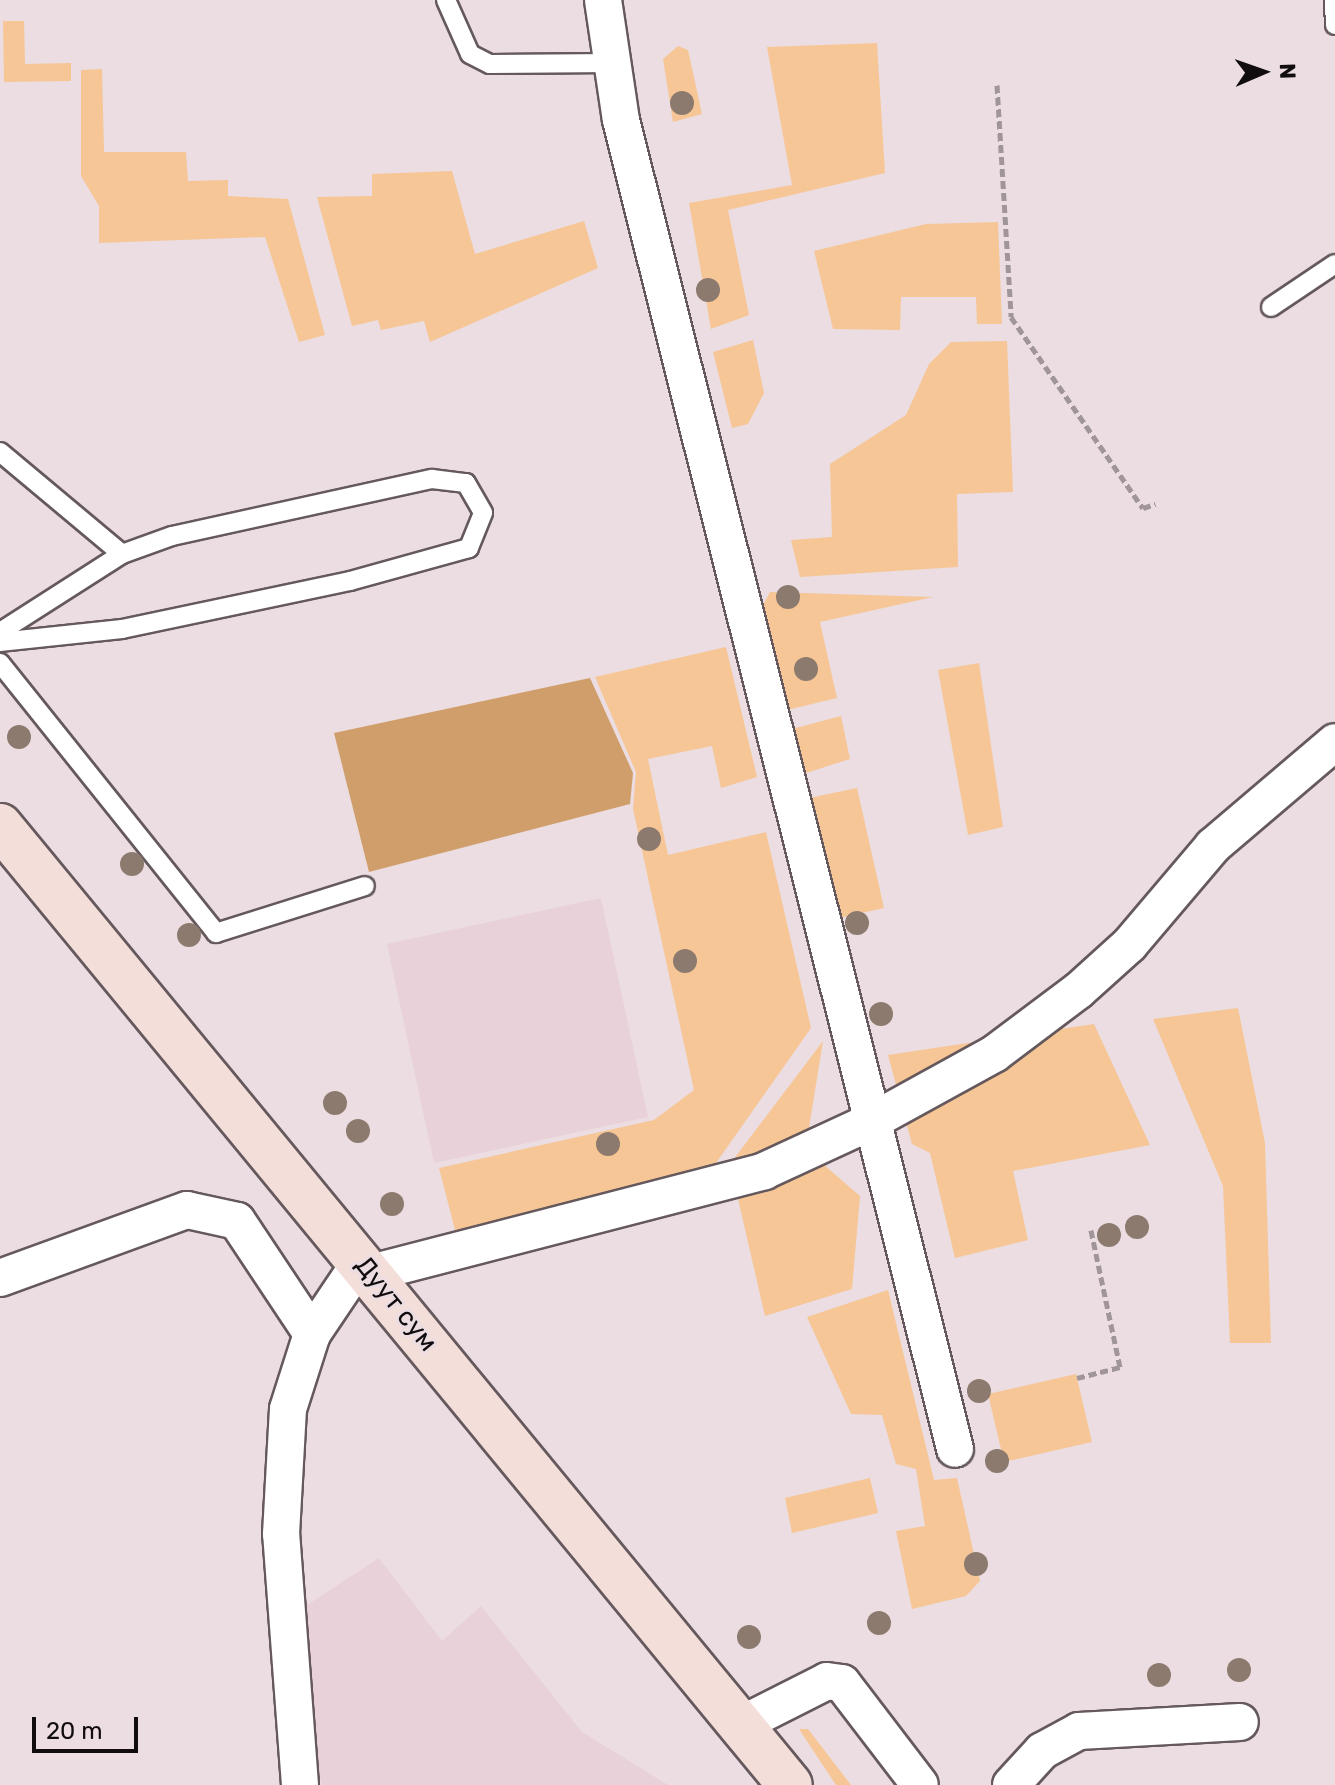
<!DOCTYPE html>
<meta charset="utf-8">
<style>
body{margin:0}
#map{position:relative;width:1335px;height:1785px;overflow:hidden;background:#ebdde1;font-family:Rubik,sans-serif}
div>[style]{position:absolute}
.built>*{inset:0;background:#e8d1d8}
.green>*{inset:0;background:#f6c696}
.forest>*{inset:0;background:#d09e6b}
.path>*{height:5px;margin-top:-2.5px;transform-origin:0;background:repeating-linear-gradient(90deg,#a09598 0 8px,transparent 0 12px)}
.roads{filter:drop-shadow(2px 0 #65595d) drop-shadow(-2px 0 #65595d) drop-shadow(0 2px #65595d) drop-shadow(0 -2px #65595d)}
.service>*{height:18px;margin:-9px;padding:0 9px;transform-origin:9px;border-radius:9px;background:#fff}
.minor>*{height:36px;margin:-18px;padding:0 18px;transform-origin:18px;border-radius:18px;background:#fff}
.secondary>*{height:44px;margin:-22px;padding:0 22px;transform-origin:22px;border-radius:22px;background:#f4deda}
.trees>*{width:24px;height:24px;margin:-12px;border-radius:50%;background:#8c7a6f}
span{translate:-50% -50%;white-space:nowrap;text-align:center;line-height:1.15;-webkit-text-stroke:6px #ebdde1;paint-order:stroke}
.street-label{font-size:26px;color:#110d0e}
.north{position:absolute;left:1223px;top:32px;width:80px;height:80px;-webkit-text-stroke:6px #ebdde1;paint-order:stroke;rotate:88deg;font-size:22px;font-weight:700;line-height:32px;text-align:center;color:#110d0e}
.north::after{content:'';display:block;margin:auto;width:28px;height:36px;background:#110d0e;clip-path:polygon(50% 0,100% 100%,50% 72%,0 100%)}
.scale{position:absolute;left:32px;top:1717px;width:106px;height:36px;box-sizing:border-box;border:4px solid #110d0e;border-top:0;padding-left:10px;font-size:24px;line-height:28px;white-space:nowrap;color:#110d0e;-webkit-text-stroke:6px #ebdde1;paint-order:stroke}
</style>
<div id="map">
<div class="built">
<i style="clip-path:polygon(601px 898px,648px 1117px,434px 1163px,387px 944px)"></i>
<i style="clip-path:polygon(379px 1558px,442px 1641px,481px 1606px,582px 1732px,668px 1785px,322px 1785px,309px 1747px,304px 1607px)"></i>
</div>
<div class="green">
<i style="clip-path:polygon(3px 21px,24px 21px,25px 64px,71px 63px,71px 81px,4px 82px)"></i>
<i style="clip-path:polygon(877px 43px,885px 173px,728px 210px,749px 315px,711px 329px,689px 203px,792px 185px,767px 47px)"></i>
<i style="clip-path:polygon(678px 46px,688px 50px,702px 114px,673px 122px,663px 59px)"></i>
<i style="clip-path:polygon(102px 69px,104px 152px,186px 152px,188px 181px,228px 180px,228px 196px,288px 199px,325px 335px,299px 342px,265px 237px,99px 243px,99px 206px,81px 176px,81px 70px)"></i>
<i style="clip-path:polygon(452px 171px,475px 254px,584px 221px,598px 268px,430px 342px,424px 321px,381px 330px,378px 320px,352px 326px,317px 197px,372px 196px,372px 174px)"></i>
<i style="clip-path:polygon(998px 222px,1002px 324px,977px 324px,976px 297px,901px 297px,900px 330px,833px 329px,814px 251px,926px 224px)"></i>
<i style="clip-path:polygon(753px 340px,764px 393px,748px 424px,732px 428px,713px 352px)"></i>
<i style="clip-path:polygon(1007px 341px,1013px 492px,957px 494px,958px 567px,800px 577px,791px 540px,832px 537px,830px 464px,906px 415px,929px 364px,951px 342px)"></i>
<i style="clip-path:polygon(770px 592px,933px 597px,820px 622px,837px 698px,787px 710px,762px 607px)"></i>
<i style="clip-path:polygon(726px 647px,757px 777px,721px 788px,712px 746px,648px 759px,668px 855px,766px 832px,811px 1028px,690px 1200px,462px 1257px,439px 1168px,654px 1120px,694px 1090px,633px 809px,636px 772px,595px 677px)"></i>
<i style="clip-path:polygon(979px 663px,1003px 827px,968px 835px,938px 670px)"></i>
<i style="clip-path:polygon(841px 716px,850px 759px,803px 774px,792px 729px)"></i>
<i style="clip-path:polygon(857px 788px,884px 908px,839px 918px,809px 798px)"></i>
<i style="clip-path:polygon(1238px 1008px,1265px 1143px,1271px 1343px,1230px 1343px,1223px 1186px,1153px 1019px)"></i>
<i style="clip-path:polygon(1094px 1024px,1150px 1145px,1013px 1171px,1028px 1240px,955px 1258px,930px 1153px,912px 1144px,888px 1055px)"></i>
<i style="clip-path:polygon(823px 1041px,809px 1128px,816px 1158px,860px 1196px,852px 1289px,765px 1316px,730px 1164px)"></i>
<i style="clip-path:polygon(888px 1290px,934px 1480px,957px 1478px,980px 1581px,966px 1596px,912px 1609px,896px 1531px,925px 1526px,916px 1469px,896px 1464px,882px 1415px,851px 1414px,807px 1317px)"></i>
<i style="clip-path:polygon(1076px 1374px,1092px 1442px,1004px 1462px,988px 1394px)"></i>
<i style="clip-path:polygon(870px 1478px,878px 1513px,792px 1533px,785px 1498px)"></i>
<i style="clip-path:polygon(799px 1729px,808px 1729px,851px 1785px,836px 1785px)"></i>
</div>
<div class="forest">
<i style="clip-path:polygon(590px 678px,633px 773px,630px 804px,369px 872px,334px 733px)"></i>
</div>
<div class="path">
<i style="left:997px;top:85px;width:232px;rotate:86.5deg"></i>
<i style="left:1011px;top:317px;width:232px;rotate:55.4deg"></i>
<i style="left:1143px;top:508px;width:13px;rotate:-18deg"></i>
<i style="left:1077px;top:1378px;width:44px;rotate:-14.3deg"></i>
<i style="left:1120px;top:1367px;width:140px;rotate:-102deg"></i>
</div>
<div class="roads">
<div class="service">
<i style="left:446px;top:0;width:59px;rotate:66deg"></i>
<i style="left:470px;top:54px;width:22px;rotate:27deg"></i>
<i style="left:490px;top:64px;width:123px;rotate:-0.5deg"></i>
<i style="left:1334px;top:0;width:25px;rotate:88deg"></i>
<i style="left:1271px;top:307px;width:77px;rotate:-33.9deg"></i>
<i style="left:0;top:452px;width:159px;rotate:39.9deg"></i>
<i style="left:0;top:632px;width:145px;rotate:-32.6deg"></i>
<i style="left:122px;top:554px;width:53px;rotate:-19.8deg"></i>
<i style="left:172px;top:536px;width:266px;rotate:-12.4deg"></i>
<i style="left:432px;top:479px;width:34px;rotate:7deg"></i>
<i style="left:466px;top:483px;width:34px;rotate:60deg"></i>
<i style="left:483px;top:513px;width:38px;rotate:112deg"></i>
<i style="left:469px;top:548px;width:123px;rotate:164.5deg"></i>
<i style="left:350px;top:581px;width:233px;rotate:168.1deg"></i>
<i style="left:122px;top:629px;width:123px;rotate:173.9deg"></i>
<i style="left:0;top:663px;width:346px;rotate:51.3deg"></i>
<i style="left:216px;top:933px;width:156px;rotate:-17.5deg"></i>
</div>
<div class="minor">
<i style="left:603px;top:0;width:121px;rotate:81.5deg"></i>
<i style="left:621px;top:120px;width:1370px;rotate:75.89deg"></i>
<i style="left:371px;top:1273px;width:406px;rotate:-14.5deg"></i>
<i style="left:764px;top:1171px;width:119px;rotate:-24.8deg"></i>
<i style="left:872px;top:1121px;width:139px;rotate:-28.8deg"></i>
<i style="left:994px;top:1054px;width:105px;rotate:-36.9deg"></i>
<i style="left:1078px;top:991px;width:70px;rotate:-42.1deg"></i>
<i style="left:1130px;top:944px;width:128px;rotate:-49.7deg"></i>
<i style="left:1213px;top:846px;width:160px;rotate:-40.4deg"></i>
<i style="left:0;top:1278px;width:199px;rotate:-20deg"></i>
<i style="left:187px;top:1210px;width:51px;rotate:12.4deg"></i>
<i style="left:237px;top:1221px;width:136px;rotate:56.4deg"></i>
<i style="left:740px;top:1725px;width:97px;rotate:-26.8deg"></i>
<i style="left:827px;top:1681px;width:15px;rotate:8deg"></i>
<i style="left:842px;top:1683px;width:128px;rotate:52.6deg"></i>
<i style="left:300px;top:1785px;width:252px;rotate:-94.3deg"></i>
<i style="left:281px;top:1534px;width:125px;rotate:-86.8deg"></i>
<i style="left:288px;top:1409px;width:79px;rotate:-72.3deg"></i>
<i style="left:312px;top:1334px;width:88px;rotate:-56.1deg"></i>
<i style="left:1011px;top:1785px;width:46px;rotate:-47.6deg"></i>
<i style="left:1042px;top:1751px;width:42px;rotate:-28.4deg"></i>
<i style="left:1079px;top:1731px;width:161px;rotate:-3.2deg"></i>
</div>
<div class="secondary">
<i style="left:0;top:826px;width:1242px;rotate:50.52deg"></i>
</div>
</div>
<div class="trees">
<i style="left:682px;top:103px"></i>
<i style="left:708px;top:290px"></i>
<i style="left:788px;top:597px"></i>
<i style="left:806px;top:669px"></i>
<i style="left:19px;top:737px"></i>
<i style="left:649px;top:839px"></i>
<i style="left:132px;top:864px"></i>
<i style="left:857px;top:923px"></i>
<i style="left:189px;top:935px"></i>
<i style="left:685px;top:961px"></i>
<i style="left:881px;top:1014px"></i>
<i style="left:335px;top:1103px"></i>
<i style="left:358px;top:1131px"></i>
<i style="left:608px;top:1144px"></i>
<i style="left:392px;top:1204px"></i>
<i style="left:1137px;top:1227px"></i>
<i style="left:1109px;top:1235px"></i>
<i style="left:979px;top:1391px"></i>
<i style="left:997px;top:1461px"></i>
<i style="left:976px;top:1564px"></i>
<i style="left:879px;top:1623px"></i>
<i style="left:749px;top:1637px"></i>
<i style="left:1239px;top:1670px"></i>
<i style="left:1159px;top:1675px"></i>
</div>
<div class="street-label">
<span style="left:396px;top:1304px;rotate:51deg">Дуут сум</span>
</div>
<div class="north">N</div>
<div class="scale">20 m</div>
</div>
